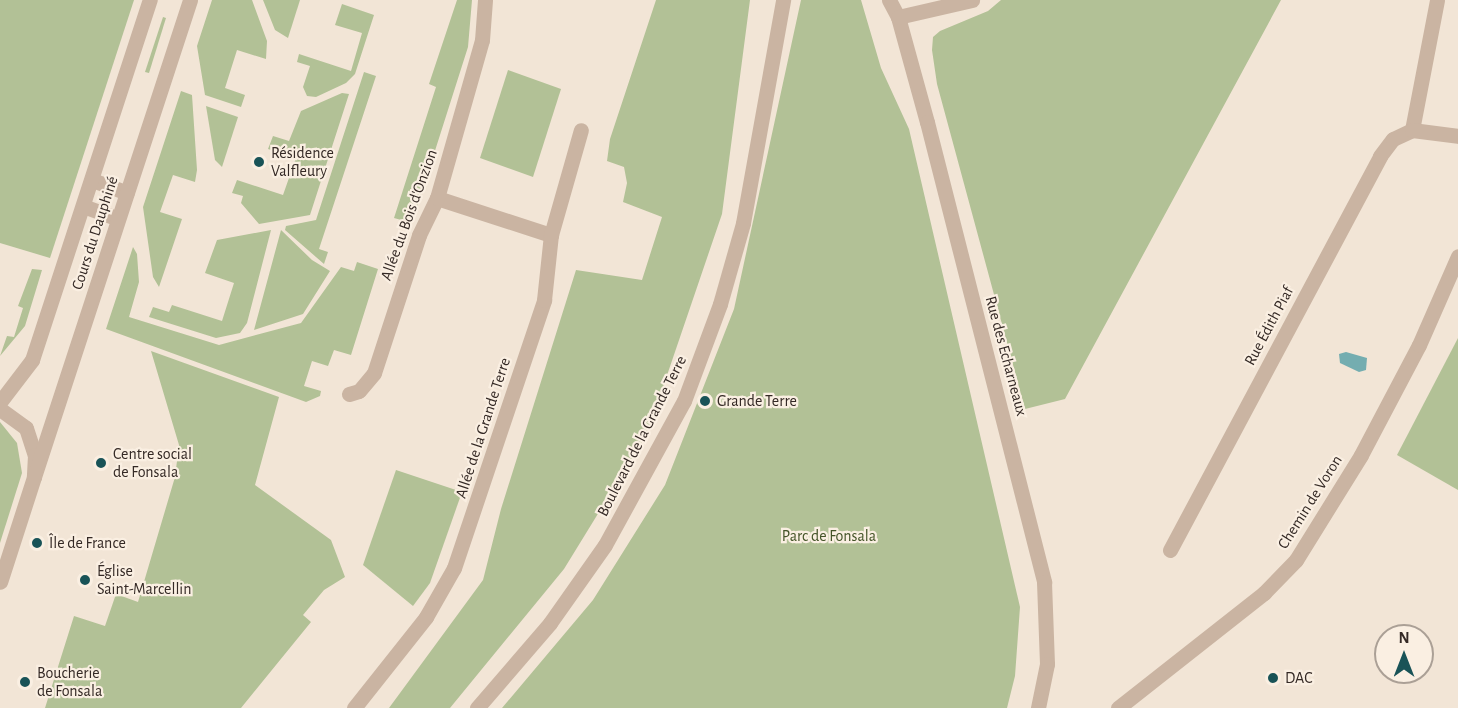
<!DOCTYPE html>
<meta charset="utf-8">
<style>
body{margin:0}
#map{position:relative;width:1458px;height:708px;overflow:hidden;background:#f2e5d6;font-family:"Alegreya Sans",sans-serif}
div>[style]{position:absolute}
.green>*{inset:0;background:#b2c196}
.water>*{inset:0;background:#74adb0}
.minor>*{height:15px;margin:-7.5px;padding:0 7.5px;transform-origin:7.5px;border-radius:7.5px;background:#cab4a2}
.tertiary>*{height:15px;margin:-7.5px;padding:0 7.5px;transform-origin:7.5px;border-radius:7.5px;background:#cab4a2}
.dots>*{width:16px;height:16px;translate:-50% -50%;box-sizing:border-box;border:3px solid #faefe2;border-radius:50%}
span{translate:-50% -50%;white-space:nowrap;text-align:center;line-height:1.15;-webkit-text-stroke:4.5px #faefe2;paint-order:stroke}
.poi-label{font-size:16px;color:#342925}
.left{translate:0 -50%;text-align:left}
.street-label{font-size:16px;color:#342925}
.park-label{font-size:16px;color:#435327}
.north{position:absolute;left:1374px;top:624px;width:60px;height:60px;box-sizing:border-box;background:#faefe2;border:2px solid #aba096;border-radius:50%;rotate:0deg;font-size:16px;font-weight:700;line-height:24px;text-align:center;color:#342925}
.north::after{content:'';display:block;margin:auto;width:21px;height:27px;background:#195357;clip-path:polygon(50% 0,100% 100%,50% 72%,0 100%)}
</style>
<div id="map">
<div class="green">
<i style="clip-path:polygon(0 0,134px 0,50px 258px,0 243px)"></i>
<i style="clip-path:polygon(212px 0,252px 0,267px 41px,266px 59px,237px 50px,225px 88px,245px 95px,241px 107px,205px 95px,197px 46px)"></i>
<i style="clip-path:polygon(263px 0,300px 0,288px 38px,275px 30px)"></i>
<i style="clip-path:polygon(457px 0,472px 0,468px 47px,412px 223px,394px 218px,436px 87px,429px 84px)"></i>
<i style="clip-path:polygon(656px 0,750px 0,722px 214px,647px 434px,564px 569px,450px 708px,389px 708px,483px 580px,501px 509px,576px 270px,642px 280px,662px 217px,623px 202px,627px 183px,624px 167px,607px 161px,610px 139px)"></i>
<i style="clip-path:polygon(801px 0,861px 0,881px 68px,909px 129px,1020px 607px,1015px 676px,1007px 708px,502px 708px,593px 600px,665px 485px,734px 309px)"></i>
<i style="clip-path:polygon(1001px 0,1281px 0,1065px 399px,1025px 409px,937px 84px,932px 50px,933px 37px,940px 31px,988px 11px)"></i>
<i style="clip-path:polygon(342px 4px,374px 15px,355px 74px,346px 83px,316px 97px,307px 96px,303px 87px,310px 66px,297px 62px,299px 54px,351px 71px,362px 33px,335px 25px)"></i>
<i style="clip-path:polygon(163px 17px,166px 18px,149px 73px,145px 72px)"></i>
<i style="clip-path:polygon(508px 70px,561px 89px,533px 177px,480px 158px)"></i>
<i style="clip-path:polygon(364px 72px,376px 76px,319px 249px,328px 252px,324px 264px,285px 230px,286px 226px,316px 220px)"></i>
<i style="clip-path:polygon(181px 91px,192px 95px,197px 170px,195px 182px,173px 175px,160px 212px,182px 219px,159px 287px,153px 277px,143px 207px)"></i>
<i style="clip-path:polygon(342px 93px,349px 94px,310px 215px,259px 224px,241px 203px,243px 196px,232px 193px,237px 180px,283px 195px,296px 158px,268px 149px,273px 136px,289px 141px,301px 111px)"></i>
<i style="clip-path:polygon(206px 106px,238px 117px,222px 167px,215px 160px)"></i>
<i style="clip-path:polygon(271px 230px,247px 323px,240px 333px,216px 338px,149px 317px,153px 307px,169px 312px,172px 305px,222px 321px,234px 283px,205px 273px,217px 240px)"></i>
<i style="clip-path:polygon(281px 230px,312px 260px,330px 271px,303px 314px,254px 330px)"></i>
<i style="clip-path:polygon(133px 247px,137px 254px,139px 282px,129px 317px,219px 345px,301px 323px,341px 267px,354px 271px,357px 262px,378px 269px,351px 355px,334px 350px,328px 366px,312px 361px,304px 386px,321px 391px,320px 396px,306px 402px,106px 329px)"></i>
<i style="clip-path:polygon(32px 269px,42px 270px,25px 326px,0 356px,7px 336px,14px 337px,23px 308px,18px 306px)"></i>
<i style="clip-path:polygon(1458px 338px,1458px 490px,1397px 455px)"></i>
<i style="clip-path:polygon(151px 351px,279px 397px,255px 485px,331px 540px,345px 577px,324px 590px,303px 615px,311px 622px,241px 708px,45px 708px,74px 616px,105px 626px,116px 594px,138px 602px,175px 477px,179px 445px)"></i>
<i style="clip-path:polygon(0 422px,17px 443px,22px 473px,0 543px)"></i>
<i style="clip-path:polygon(396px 470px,462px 492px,430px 583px,413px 606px,363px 565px)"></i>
</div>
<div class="water">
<i style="clip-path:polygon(1346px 352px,1367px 358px,1366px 370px,1359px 372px,1340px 363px,1339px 354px)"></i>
</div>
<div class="minor">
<i style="left:889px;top:0;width:19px;rotate:62deg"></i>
<i style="left:898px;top:17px;width:109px;rotate:74.6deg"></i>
<i style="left:927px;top:122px;width:475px;rotate:75.7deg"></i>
<i style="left:1044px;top:582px;width:82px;rotate:87.9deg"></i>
<i style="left:1047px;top:664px;width:45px;rotate:101.6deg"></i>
<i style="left:898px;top:17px;width:76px;rotate:-12.9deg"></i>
<i style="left:1412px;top:130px;width:132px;rotate:-79.1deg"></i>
<i style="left:92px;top:180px;width:37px;rotate:20deg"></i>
<i style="left:437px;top:198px;width:120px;rotate:18deg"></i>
<i style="left:83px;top:206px;width:37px;rotate:20deg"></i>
<i style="left:349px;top:394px;width:10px;rotate:-17deg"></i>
<i style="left:359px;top:391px;width:23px;rotate:-50deg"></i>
<i style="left:374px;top:373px;width:145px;rotate:-71.9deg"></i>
<i style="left:419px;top:235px;width:41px;rotate:-64.1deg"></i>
<i style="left:437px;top:198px;width:164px;rotate:-74.1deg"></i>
<i style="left:482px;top:40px;width:40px;rotate:-85.7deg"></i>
<i style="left:0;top:402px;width:53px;rotate:-52.7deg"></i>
<i style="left:32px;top:360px;width:379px;rotate:-71.9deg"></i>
<i style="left:0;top:409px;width:32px;rotate:36deg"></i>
<i style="left:26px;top:428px;width:28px;rotate:72deg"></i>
<i style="left:35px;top:455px;width:22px;rotate:93deg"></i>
<i style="left:34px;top:477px;width:110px;rotate:107.9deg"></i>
<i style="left:34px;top:477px;width:502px;rotate:-71.89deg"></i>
<i style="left:1170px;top:550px;width:446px;rotate:-61.9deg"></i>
<i style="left:1380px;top:156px;width:21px;rotate:-53deg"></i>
<i style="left:1393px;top:139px;width:21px;rotate:-25deg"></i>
<i style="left:1412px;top:130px;width:46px;rotate:7.4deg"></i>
<i style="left:354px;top:708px;width:116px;rotate:-51.6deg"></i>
<i style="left:426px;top:617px;width:56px;rotate:-60.3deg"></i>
<i style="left:454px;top:568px;width:283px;rotate:-71.4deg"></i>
<i style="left:544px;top:300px;width:65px;rotate:-83.9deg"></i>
<i style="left:551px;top:235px;width:109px;rotate:-74.1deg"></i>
<i style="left:1118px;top:708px;width:186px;rotate:-38.2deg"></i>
<i style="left:1264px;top:593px;width:46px;rotate:-45.9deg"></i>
<i style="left:1296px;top:560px;width:123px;rotate:-58.2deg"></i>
<i style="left:1361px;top:455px;width:124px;rotate:-62.2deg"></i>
<i style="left:1419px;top:345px;width:97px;rotate:-66.3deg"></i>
</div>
<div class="tertiary">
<i style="left:477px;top:708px;width:112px;rotate:-49.3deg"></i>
<i style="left:550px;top:623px;width:95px;rotate:-54.8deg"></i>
<i style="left:605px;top:545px;width:164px;rotate:-61.3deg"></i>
<i style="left:684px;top:401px;width:103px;rotate:-69.6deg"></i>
<i style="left:720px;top:304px;width:84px;rotate:-74.1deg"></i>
<i style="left:743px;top:223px;width:227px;rotate:-79.8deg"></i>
</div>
<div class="dots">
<i style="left:259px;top:162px;background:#195357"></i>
<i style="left:705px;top:401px;background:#195357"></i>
<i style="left:101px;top:463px;background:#195357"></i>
<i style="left:37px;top:543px;background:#195357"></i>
<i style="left:85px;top:580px;background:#195357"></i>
<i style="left:1273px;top:678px;background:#195357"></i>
<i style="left:25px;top:682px;background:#195357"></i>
</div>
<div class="poi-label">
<span class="left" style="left:271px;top:162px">Résidence<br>Valfleury</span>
<span class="left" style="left:717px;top:401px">Grande Terre</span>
<span class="left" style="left:113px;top:463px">Centre social<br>de Fonsala</span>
<span class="left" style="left:49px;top:543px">Île de France</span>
<span class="left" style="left:97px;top:580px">Église<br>Saint-Marcellin</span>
<span class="left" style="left:37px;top:682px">Boucherie<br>de Fonsala</span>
<span class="left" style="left:1285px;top:678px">DAC</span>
</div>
<div class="street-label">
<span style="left:409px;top:215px;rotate:-70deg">Allée du Bois d'Onzion</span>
<span style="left:95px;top:233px;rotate:-72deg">Cours du Dauphiné</span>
<span style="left:1269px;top:326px;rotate:-62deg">Rue Édith Piaf</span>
<span style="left:1006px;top:356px;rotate:75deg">Rue des Echarneaux</span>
<span style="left:483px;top:428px;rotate:-72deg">Allée de la Grande Terre</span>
<span style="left:642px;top:436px;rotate:-63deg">Boulevard de la Grande Terre</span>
<span style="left:1310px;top:502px;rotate:-58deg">Chemin de Voron</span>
</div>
<div class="park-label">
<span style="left:829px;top:536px">Parc de Fonsala</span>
</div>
<div class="north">N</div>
</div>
